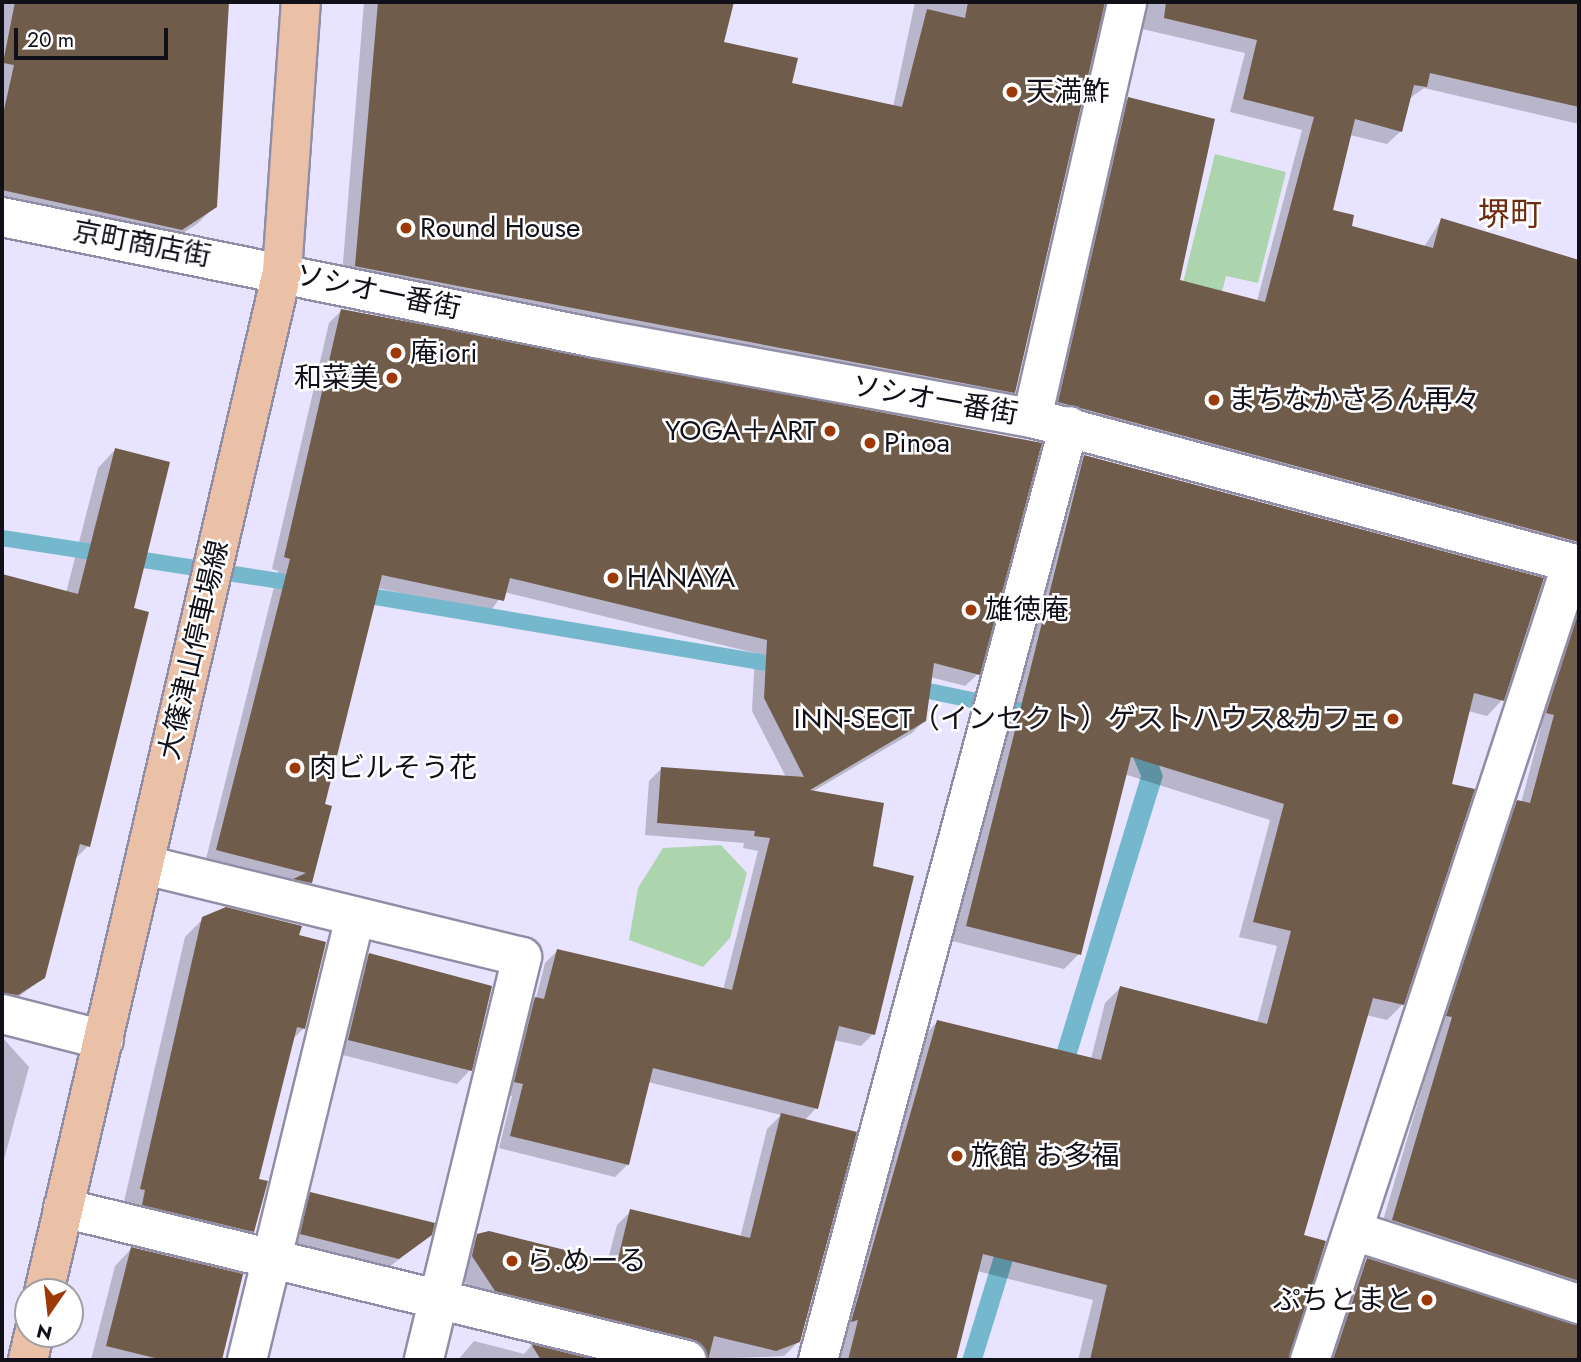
<!DOCTYPE html>
<meta charset="utf-8">
<style>
body{margin:0}
#map{position:relative;width:1581px;height:1362px;overflow:hidden;background:#e8e3fe;font-family:Jost,"Noto Sans JP",sans-serif}
div>[style]{position:absolute}
.green>*{inset:0;background:#add5ad}
.water>*{inset:0;background:#75b7cc}
.shadow>*{inset:0;background:#0003}
.stream>*{height:16px;margin:-8px;padding:0 8px;transform-origin:8px;border-radius:8px;background:#75b7cc}
.building>*{inset:0;background:#705c4b}
.roads{filter:drop-shadow(2px 0 #918da6) drop-shadow(-2px 0 #918da6) drop-shadow(0 2px #918da6) drop-shadow(0 -2px #918da6)}
.minor>*{height:38px;margin:-19px;padding:0 19px;transform-origin:19px;border-radius:19px;background:#fff}
.major>*{height:38px;margin:-19px;padding:0 19px;transform-origin:19px;border-radius:19px;background:#eac1a6}
.dots>*{width:19px;height:19px;translate:-50% -50%;box-sizing:border-box;border:4px solid #fff;border-radius:50%}
span{translate:-50% -50%;white-space:nowrap;text-align:center;line-height:1.15;-webkit-text-stroke:5px #fff;paint-order:stroke}
.poi-label{font-size:28px;color:#110f18}
.left{translate:0 -50%;text-align:left}
.right{translate:-100% -50%;text-align:right}
.street-label{font-size:28px;color:#110f18}
.quarter-label{font-size:32px;color:#6d2c11}
.frame{position:absolute;inset:0;border:4px solid #110f18;pointer-events:none}
.north{position:absolute;left:14px;top:1278px;width:70px;height:70px;box-sizing:border-box;background:#fff;border:2px solid #a09fa3;border-radius:50%;rotate:194deg;font-size:19px;font-weight:700;line-height:28px;text-align:center;color:#110f18}
.north::after{content:'';display:block;margin:auto;width:24px;height:32px;background:#9d3906;clip-path:polygon(50% 0,100% 100%,50% 72%,0 100%)}
.scale{position:absolute;left:14px;top:28px;width:154px;height:32px;box-sizing:border-box;border:4px solid #110f18;border-top:0;padding-left:9px;font-size:21px;line-height:24px;white-space:nowrap;color:#110f18;-webkit-text-stroke:5px #fff;paint-order:stroke}
</style>
<div id="map">
<div class="green">
<i style="clip-path:polygon(1215px 154px,1286px 172px,1258px 283px,1226px 276px,1191px 417px,1152px 407px)"></i>
<i style="clip-path:polygon(721px 845px,747px 873px,730px 938px,703px 967px,629px 940px,638px 888px,663px 848px)"></i>
</div>
<div class="water">
<i style="clip-path:polygon(1150px 742px,1163px 776px,982px 1360px,962px 1360px,1141px 776px,1130px 750px)"></i>
</div>
<div class="shadow">
<i style="clip-path:polygon(2px 2px,228px 2px,215px 206px,197px 224px,163px 246px,2px 211px)"></i>
<i style="clip-path:polygon(364px 2px,450px 2px,448px 15px,535px 36px,542px 2px,732px 2px,722px 43px,790px 84px,893px 107px,915px 2px,1106px 2px,1014px 392px,1000px 405px,342px 275px)"></i>
<i style="clip-path:polygon(1129px 2px,1579px 2px,1579px 124px,1424px 88px,1409px 99px,1401px 131px,1387px 144px,1350px 135px,1330px 211px,1349px 227px,1424px 247px,1441px 220px,1579px 261px,1579px 565px,1046px 416px,1115px 113px,1128px 99px,1178px 282px,1257px 301px,1302px 130px,1230px 112px,1245px 53px,1134px 27px)"></i>
<i style="clip-path:polygon(342px 310px,978px 674px,965px 686px,930px 677px,925px 720px,912px 733px,812px 792px,871px 867px,873px 1034px,861px 1046px,834px 1040px,816px 1108px,804px 1121px,799px 1341px,784px 1356px,689px 1360px,480px 1305px,458px 1271px,463px 1250px,478px 1236px,607px 1263px,617px 1225px,631px 1211px,740px 1238px,767px 1129px,781px 1115px,648px 1082px,627px 1165px,615px 1177px,499px 1148px,512px 1096px,503px 1094px,523px 1011px,536px 998px,545px 963px,557px 951px,723px 990px,758px 851px,743px 848px,744px 843px,645px 835px,649px 781px,661px 769px,786px 777px,752px 711px,755px 653px,504px 592px,490px 612px,377px 588px,323px 805px,311px 882px,298px 895px,205px 863px,278px 571px,272px 569px,329px 323px)"></i>
<i style="clip-path:polygon(115px 450px,132px 609px,88px 846px,74px 860px,44px 977px,2px 1010px,2px 576px,66px 593px,98px 468px)"></i>
<i style="clip-path:polygon(1084px 457px,1502px 700px,1487px 716px,1468px 711px,1402px 1005px,1387px 1020px,1366px 1015px,1301px 1237px,1288px 1352px,1280px 1360px,1078px 1360px,1093px 1300px,977px 1271px,955px 1360px,831px 1360px,922px 1038px,937px 1022px,1091px 1059px,1105px 1003px,1120px 988px,1257px 1023px,1277px 946px,1239px 937px,1270px 820px,1124px 774px,1079px 954px,1064px 969px,952px 941px,1069px 472px)"></i>
<i style="clip-path:polygon(1579px 596px,1579px 1304px,1379px 1234px,1439px 1031px,1434px 1029px,1504px 815px,1521px 803px,1541px 728px,1534px 726px)"></i>
<i style="clip-path:polygon(203px 919px,297px 936px,303px 1029px,292px 1040px,257px 1180px,252px 1231px,235px 1249px,123px 1206px,185px 937px)"></i>
<i style="clip-path:polygon(369px 954px,470px 1070px,457px 1084px,335px 1053px,356px 968px)"></i>
<i style="clip-path:polygon(2px 1037px,29px 1067px,2px 1167px)"></i>
<i style="clip-path:polygon(311px 1194px,430px 1235px,384px 1271px,288px 1247px,297px 1208px)"></i>
<i style="clip-path:polygon(131px 1249px,241px 1276px,220px 1360px,91px 1360px,115px 1266px)"></i>
<i style="clip-path:polygon(1367px 1260px,1579px 1327px,1579px 1360px,1325px 1360px,1354px 1274px)"></i>
<i style="clip-path:polygon(474px 1341px,524px 1354px,531px 1346px,588px 1360px,458px 1360px)"></i>
</div>
<div class="stream">
<i style="left:2px;top:538px;width:306px;rotate:8.8deg"></i>
<i style="left:358px;top:594px;width:432px;rotate:9.6deg"></i>
<i style="left:910px;top:687px;width:131px;rotate:11.9deg"></i>
</div>
<div class="building">
<i style="clip-path:polygon(15px 2px,229px 2px,217px 207px,182px 230px,2px 190px,2px 119px,14px 65px,3px 63px)"></i>
<i style="clip-path:polygon(378px 2px,734px 2px,724px 42px,798px 58px,792px 83px,902px 107px,927px 9px,965px 18px,968px 2px,1105px 2px,1015px 393px,349px 265px,355px 266px)"></i>
<i style="clip-path:polygon(1166px 2px,1579px 2px,1579px 107px,1430px 73px,1427px 87px,1414px 85px,1402px 132px,1355px 119px,1333px 210px,1354px 215px,1352px 226px,1433px 248px,1441px 218px,1579px 260px,1579px 542px,1058px 402px,1128px 97px,1215px 119px,1180px 280px,1265px 302px,1314px 117px,1243px 99px,1257px 40px,1164px 18px)"></i>
<i style="clip-path:polygon(341px 309px,1042px 443px,980px 675px,934px 663px,926px 721px,810px 790px,884px 803px,873px 866px,914px 876px,875px 1035px,839px 1026px,818px 1109px,653px 1068px,629px 1165px,510px 1136px,523px 1084px,514px 1082px,535px 997px,544px 999px,557px 949px,732px 990px,770px 838px,754px 836px,755px 831px,657px 823px,661px 767px,804px 777px,764px 698px,767px 640px,510px 578px,504px 601px,382px 575px,325px 804px,332px 806px,312px 883px,293px 879px,306px 873px,216px 850px,290px 559px,284px 557px)"></i>
<i style="clip-path:polygon(115px 448px,170px 462px,134px 608px,149px 612px,90px 847px,80px 844px,45px 978px,18px 995px,2px 993px,2px 574px,78px 594px)"></i>
<i style="clip-path:polygon(1084px 455px,1544px 578px,1504px 701px,1474px 693px,1452px 784px,1475px 789px,1404px 1005px,1373px 998px,1304px 1235px,1326px 1241px,1289px 1360px,1090px 1360px,1107px 1285px,983px 1254px,956px 1360px,848px 1360px,858px 1320px,851px 1322px,937px 1020px,1101px 1060px,1120px 986px,1267px 1024px,1291px 931px,1253px 922px,1284px 804px,1131px 757px,1081px 955px,966px 926px)"></i>
<i style="clip-path:polygon(1579px 611px,1579px 1281px,1392px 1220px,1452px 1017px,1446px 1016px,1517px 800px,1530px 803px,1554px 715px,1546px 713px)"></i>
<i style="clip-path:polygon(226px 907px,302px 926px,299px 935px,326px 942px,305px 1029px,297px 1027px,259px 1179px,268px 1181px,254px 1232px,142px 1205px,145px 1190px,140px 1189px,202px 917px)"></i>
<i style="clip-path:polygon(369px 953px,492px 986px,472px 1071px,348px 1040px)"></i>
<i style="clip-path:polygon(781px 1113px,857px 1132px,800px 1342px,776px 1351px,714px 1336px,708px 1360px,692px 1339px,495px 1291px,472px 1256px,477px 1234px,489px 1231px,617px 1263px,630px 1209px,750px 1238px)"></i>
<i style="clip-path:polygon(310px 1192px,435px 1223px,432px 1235px,399px 1259px,300px 1234px)"></i>
<i style="clip-path:polygon(131px 1247px,243px 1274px,222px 1360px,163px 1360px,106px 1346px)"></i>
<i style="clip-path:polygon(1367px 1258px,1579px 1325px,1579px 1360px,1333px 1360px)"></i>
<i style="clip-path:polygon(531px 1344px,596px 1360px,541px 1360px)"></i>
</div>
<div class="roads">
<div class="minor">
<i style="left:2px;top:217px;width:605px;rotate:11.53deg"></i>
<i style="left:595px;top:338px;width:444px;rotate:10.4deg"></i>
<i style="left:1032px;top:418px;width:566px;rotate:15.04deg"></i>
<i style="left:1032px;top:418px;width:427px;rotate:-77.1deg"></i>
<i style="left:145px;top:865px;width:388px;rotate:13.7deg"></i>
<i style="left:522px;top:957px;width:415px;rotate:103.7deg"></i>
<i style="left:2px;top:1014px;width:105px;rotate:14.3deg"></i>
<i style="left:63px;top:1208px;width:642px;rotate:13.69deg"></i>
<i style="left:1354px;top:1231px;width:237px;rotate:18deg"></i>
<i style="left:247px;top:1360px;width:456px;rotate:-76.3deg"></i>
<i style="left:818px;top:1360px;width:967px;rotate:-74.96deg"></i>
<i style="left:1310px;top:1360px;width:839px;rotate:-71.8deg"></i>
</div>
<div class="major">
<i style="left:44px;top:1292px;width:1047px;rotate:-76.87deg"></i>
<i style="left:282px;top:272px;width:271px;rotate:-86deg"></i>
<i style="left:28px;top:1360px;width:27px;rotate:-77deg"></i>
</div>
</div>
<div class="dots">
<i style="left:1012px;top:92px;background:#9d3906"></i>
<i style="left:406px;top:228px;background:#9d3906"></i>
<i style="left:396px;top:353px;background:#9d3906"></i>
<i style="left:392px;top:378px;background:#9d3906"></i>
<i style="left:1214px;top:400px;background:#9d3906"></i>
<i style="left:830px;top:431px;background:#9d3906"></i>
<i style="left:870px;top:443px;background:#9d3906"></i>
<i style="left:613px;top:578px;background:#9d3906"></i>
<i style="left:971px;top:610px;background:#9d3906"></i>
<i style="left:1393px;top:719px;background:#9d3906"></i>
<i style="left:295px;top:768px;background:#9d3906"></i>
<i style="left:957px;top:1156px;background:#9d3906"></i>
<i style="left:512px;top:1261px;background:#9d3906"></i>
<i style="left:1427px;top:1300px;background:#9d3906"></i>
</div>
<div class="poi-label">
<span class="left" style="left:1026px;top:92px">天満鮓</span>
<span class="left" style="left:420px;top:228px">Round House</span>
<span class="left" style="left:410px;top:353px">庵iori</span>
<span class="right" style="left:378px;top:378px">和菜美</span>
<span class="left" style="left:1228px;top:400px">まちなかさろん再々</span>
<span class="right" style="left:816px;top:431px">YOGA＋ART</span>
<span class="left" style="left:884px;top:443px">Pinoa</span>
<span class="left" style="left:627px;top:578px">HANAYA</span>
<span class="left" style="left:985px;top:610px">雄徳庵</span>
<span class="right" style="left:1379px;top:719px">INN-SECT（インセクト）ゲストハウス&amp;カフェ</span>
<span class="left" style="left:309px;top:768px">肉ビルそう花</span>
<span class="left" style="left:971px;top:1156px">旅館 お多福</span>
<span class="left" style="left:526px;top:1261px">ら.めーる</span>
<span class="right" style="left:1413px;top:1300px">ぷちとまと</span>
</div>
<div class="street-label">
<span style="left:142px;top:244px;rotate:11deg">京町商店街</span>
<span style="left:378px;top:292px;rotate:12deg">ソシオ一番街</span>
<span style="left:935px;top:400px;rotate:10deg">ソシオ一番街</span>
<span style="left:194px;top:650px;rotate:-77deg">大篠津山停車場線</span>
</div>
<div class="quarter-label">
<span style="left:1510px;top:214px">堺町</span>
</div>
<div class="frame"></div>
<div class="north">N</div>
<div class="scale">20 m</div>
</div>
